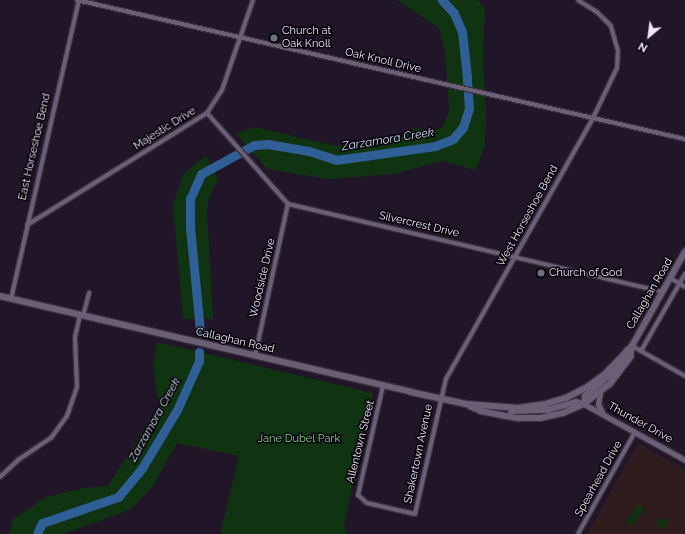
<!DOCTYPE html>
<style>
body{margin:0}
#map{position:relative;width:685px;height:534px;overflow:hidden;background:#201628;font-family:Raleway,sans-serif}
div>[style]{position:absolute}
.education>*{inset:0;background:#2f1c1e}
.green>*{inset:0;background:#103412}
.round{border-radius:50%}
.river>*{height:9px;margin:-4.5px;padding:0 4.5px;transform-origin:4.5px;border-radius:4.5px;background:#305e96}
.roads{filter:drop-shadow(1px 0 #37313e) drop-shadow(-1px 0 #37313e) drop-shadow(0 1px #37313e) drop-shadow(0 -1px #37313e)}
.minor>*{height:4px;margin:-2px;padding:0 2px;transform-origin:2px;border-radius:2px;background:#6b5f76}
.tertiary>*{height:5px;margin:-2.5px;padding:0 2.5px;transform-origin:2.5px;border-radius:2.5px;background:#6b5f76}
.secondary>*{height:5.5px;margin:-2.75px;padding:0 2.75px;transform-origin:2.75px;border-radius:2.75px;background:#6b5f76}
.dots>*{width:11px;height:11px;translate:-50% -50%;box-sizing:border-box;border:2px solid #08040b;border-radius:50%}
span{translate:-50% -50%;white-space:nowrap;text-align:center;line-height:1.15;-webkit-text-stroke:3px #08040b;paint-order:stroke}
.poi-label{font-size:11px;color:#ede7f4}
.left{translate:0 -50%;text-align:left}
.street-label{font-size:11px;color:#ede7f4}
.park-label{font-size:11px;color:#86d588}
.water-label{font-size:12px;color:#d1ddee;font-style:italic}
.north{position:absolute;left:629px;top:16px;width:40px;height:40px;-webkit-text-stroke:3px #08040b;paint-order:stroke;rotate:209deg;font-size:11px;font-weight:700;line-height:16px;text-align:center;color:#ede7f4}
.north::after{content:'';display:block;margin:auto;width:14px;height:18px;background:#ede7f4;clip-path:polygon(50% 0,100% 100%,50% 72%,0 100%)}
</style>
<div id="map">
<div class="education">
<i style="clip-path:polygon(638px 443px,685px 469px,685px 534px,587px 534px)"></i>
</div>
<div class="green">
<i style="clip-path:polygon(397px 0,478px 0,485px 8px,483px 58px,486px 114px,485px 146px,476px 170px,441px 161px,394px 174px,328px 179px,267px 169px,236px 134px,255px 127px,334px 146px,404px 135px,414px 128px,431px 132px,443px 127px,449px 109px,445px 52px,439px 28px)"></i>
<i style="clip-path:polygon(206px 156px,218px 180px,209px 197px,207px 211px,213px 319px,183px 319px,173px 205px,184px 173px)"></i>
<i style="clip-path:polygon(157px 342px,373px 393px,344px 525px,347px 534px,220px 534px,239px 456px,177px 443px,153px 486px,131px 509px,63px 534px,9px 534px,13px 519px,46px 497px,83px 488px,108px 486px,159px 406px,153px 367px)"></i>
<i style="clip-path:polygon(638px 504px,644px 507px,633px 526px,627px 522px)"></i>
<i class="round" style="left:657px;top:518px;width:10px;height:10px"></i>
</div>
<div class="river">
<i style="left:200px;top:331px;width:103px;rotate:-95.5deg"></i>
<i style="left:190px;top:228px;width:29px;rotate:-90deg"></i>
<i style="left:190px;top:199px;width:27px;rotate:-66deg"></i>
<i style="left:201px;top:174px;width:60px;rotate:-28.7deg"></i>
<i style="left:254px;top:145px;width:14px;rotate:-4deg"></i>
<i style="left:268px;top:144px;width:42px;rotate:9.7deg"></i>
<i style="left:309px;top:151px;width:28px;rotate:18deg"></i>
<i style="left:336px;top:160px;width:100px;rotate:-8deg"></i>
<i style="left:435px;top:146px;width:19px;rotate:-21deg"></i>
<i style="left:453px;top:139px;width:16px;rotate:-50deg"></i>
<i style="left:463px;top:127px;width:19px;rotate:-72deg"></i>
<i style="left:469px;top:109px;width:32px;rotate:-94deg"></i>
<i style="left:467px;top:77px;width:45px;rotate:-96.3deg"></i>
<i style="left:462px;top:32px;width:21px;rotate:-113deg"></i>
<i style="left:454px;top:13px;width:18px;rotate:-133deg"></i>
<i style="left:37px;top:534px;width:12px;rotate:-66deg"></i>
<i style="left:42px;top:523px;width:80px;rotate:-18.9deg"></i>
<i style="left:118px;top:497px;width:38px;rotate:-50deg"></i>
<i style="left:142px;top:468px;width:68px;rotate:-58.9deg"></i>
<i style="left:177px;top:410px;width:54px;rotate:-65.8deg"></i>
<i style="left:199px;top:361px;width:9px;rotate:-90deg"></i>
</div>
<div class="roads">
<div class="minor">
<i style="left:77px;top:0;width:624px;rotate:12.88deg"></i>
<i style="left:207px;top:113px;width:122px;rotate:48.3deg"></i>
<i style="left:288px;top:204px;width:385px;rotate:13.2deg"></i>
<i style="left:27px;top:225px;width:212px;rotate:-31.9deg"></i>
<i style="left:207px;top:113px;width:27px;rotate:-57deg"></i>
<i style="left:222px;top:90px;width:95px;rotate:-71deg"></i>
<i style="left:670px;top:278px;width:17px;rotate:31deg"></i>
<i style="left:11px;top:299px;width:307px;rotate:-77.2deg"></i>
<i style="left:83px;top:316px;width:24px;rotate:-75deg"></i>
<i style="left:632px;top:346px;width:61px;rotate:29.5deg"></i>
<i style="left:641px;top:351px;width:89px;rotate:-60.3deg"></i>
<i style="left:255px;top:356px;width:156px;rotate:-77.8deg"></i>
<i style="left:383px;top:386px;width:112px;rotate:102.9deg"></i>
<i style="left:358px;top:495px;width:12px;rotate:42deg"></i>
<i style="left:367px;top:503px;width:49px;rotate:12.9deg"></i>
<i style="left:415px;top:514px;width:139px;rotate:-77.1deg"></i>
<i style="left:446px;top:379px;width:300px;rotate:-60.6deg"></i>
<i style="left:593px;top:118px;width:55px;rotate:-64.4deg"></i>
<i style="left:617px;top:68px;width:17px;rotate:-87deg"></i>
<i style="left:618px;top:51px;width:26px;rotate:-106deg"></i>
<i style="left:611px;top:26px;width:20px;rotate:-135deg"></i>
<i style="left:597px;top:12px;width:22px;rotate:-148deg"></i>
<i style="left:0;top:477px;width:25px;rotate:-43deg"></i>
<i style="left:18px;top:460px;width:40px;rotate:-34deg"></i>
<i style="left:51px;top:438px;width:27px;rotate:-54deg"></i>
<i style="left:67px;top:416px;width:31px;rotate:-71deg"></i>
<i style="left:77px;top:387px;width:50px;rotate:-92.3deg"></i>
<i style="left:75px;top:337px;width:23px;rotate:-77deg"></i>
<i style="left:578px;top:534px;width:117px;rotate:-60.8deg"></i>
</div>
<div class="tertiary">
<i style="left:600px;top:393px;width:11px;rotate:100deg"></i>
<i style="left:598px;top:404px;width:11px;rotate:63deg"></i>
<i style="left:584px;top:404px;width:115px;rotate:29deg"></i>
</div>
<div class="secondary">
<i style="left:0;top:296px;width:422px;rotate:13.1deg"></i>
<i style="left:411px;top:392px;width:56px;rotate:12.3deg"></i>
<i style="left:466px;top:404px;width:52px;rotate:4.4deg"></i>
<i style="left:518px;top:408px;width:28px;rotate:-8deg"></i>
<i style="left:546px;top:404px;width:21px;rotate:-17deg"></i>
<i style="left:566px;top:398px;width:22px;rotate:-27deg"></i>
<i style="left:586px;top:388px;width:24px;rotate:-36deg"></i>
<i style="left:605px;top:374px;width:39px;rotate:-46deg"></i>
<i style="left:632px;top:346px;width:108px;rotate:-60.6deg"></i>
<i style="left:470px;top:406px;width:12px;rotate:24deg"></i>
<i style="left:481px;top:411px;width:38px;rotate:11deg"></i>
<i style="left:518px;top:418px;width:22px"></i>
<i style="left:540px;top:418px;width:24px;rotate:-12deg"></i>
<i style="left:563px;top:413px;width:23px;rotate:-23deg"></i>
<i style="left:584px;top:404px;width:33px;rotate:-38deg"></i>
<i style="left:610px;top:384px;width:34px;rotate:-53deg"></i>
<i style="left:630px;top:357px;width:11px;rotate:-80deg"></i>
<i style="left:511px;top:411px;width:37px;rotate:-2deg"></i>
<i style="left:548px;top:410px;width:29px;rotate:-16deg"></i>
<i style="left:576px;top:402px;width:8px;rotate:14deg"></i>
<i style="left:584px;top:404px;width:8px;rotate:-83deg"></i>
<i style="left:585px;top:396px;width:39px;rotate:-40deg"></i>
<i style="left:615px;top:371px;width:24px;rotate:-60deg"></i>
</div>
</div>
<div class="dots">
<i style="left:274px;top:38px;background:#6b7280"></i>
<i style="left:541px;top:273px;background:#6b7280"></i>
</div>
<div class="poi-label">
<span class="left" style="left:282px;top:38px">Church at<br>Oak Knoll</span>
<span class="left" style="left:549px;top:273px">Church of God</span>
</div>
<div class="street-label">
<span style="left:383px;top:61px;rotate:13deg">Oak Knoll Drive</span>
<span style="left:165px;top:129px;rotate:-32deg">Majestic Drive</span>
<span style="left:35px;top:147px;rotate:-77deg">East Horseshoe Bend</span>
<span style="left:528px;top:216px;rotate:-61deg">West Horseshoe Bend</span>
<span style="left:419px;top:225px;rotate:13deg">Silvercrest Drive</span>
<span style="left:263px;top:278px;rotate:-77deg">Woodside Drive</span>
<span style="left:650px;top:294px;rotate:-60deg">Callaghan Road</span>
<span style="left:235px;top:341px;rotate:13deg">Callaghan Road</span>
<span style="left:640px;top:423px;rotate:29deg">Thunder Drive</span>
<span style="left:361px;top:442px;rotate:-76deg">Allentown Street</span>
<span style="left:419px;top:454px;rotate:-78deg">Shakertown Avenue</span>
<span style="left:599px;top:479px;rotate:-61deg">Spearhead Drive</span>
</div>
<div class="park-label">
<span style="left:299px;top:439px">Jane Dubel Park</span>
</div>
<div class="water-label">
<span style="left:388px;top:140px;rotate:-9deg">Zarzamora Creek</span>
<span style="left:155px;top:420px;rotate:-61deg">Zarzamora Creek</span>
</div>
<div class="north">N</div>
</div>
